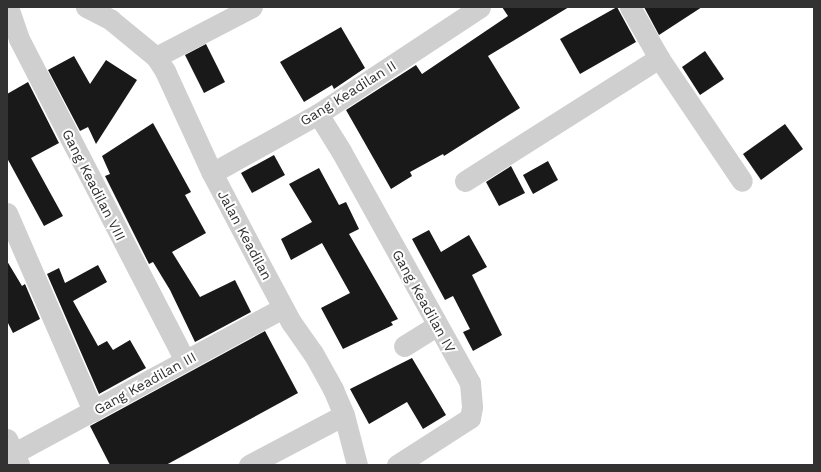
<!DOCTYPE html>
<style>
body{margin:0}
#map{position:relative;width:821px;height:472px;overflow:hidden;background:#fff;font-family:"Work Sans",sans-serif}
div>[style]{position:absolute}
.building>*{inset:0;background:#191919}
.street>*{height:21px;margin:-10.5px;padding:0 10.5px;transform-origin:10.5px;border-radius:10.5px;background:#cfcfcf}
span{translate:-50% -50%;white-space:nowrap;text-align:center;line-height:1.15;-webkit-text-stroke:4px #fff;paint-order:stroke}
.street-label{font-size:14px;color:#323232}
.frame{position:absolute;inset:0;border:8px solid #323232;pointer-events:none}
</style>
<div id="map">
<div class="building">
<i style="clip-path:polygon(502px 7px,569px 7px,488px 56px,520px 108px,444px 156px,443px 154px,410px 172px,412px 176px,391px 189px,346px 110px,416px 65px,422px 74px,508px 16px)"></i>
<i style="clip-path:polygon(617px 7px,636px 42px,580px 74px,560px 39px)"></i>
<i style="clip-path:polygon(644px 7px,702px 7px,659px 35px)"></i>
<i style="clip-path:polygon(341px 27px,365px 68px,334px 89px,332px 85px,304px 102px,280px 62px)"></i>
<i style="clip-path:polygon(206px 44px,225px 82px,204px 93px,185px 55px)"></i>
<i style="clip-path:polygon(705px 51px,724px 79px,700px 95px,682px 67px)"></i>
<i style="clip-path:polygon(74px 56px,90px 84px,106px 60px,137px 80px,96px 144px,88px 127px,80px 131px,48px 70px)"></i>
<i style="clip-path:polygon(28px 82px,59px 143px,31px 158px,63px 216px,44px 226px,7px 158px,7px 94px)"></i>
<i style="clip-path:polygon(153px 123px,191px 192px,185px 195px,206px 233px,172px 252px,200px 297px,235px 280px,251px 312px,195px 342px,170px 290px,153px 262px,149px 264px,105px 176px,110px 174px,102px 156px)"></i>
<i style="clip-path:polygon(785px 124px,803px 149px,761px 180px,743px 154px)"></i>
<i style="clip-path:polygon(274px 155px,285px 175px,252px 193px,241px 173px)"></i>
<i style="clip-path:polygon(548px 161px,558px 180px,533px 194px,523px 175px)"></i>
<i style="clip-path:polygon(511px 166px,525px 193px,499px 206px,486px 182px)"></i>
<i style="clip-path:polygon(319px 168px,339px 205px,346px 202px,359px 229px,349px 234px,398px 319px,391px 322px,393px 325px,343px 349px,321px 308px,350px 293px,322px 243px,291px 260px,281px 239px,312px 222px,289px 184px)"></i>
<i style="clip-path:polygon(429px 230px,441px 252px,469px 235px,487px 267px,472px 275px,502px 335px,473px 351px,463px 332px,470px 329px,453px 296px,445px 300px,412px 239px)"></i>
<i style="clip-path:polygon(7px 261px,22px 286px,25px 284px,40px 319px,13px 333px,7px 321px)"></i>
<i style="clip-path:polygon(98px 265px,107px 282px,73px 301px,98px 346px,107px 341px,113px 350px,130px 340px,146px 368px,99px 394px,47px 274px,59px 268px,65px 283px)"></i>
<i style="clip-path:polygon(265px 331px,298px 393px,166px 465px,110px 465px,90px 426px)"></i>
<i style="clip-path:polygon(412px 358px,446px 415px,423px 429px,407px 402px,369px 424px,350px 389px)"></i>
</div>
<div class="street">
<i style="left:8px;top:7px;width:34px;rotate:71deg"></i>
<i style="left:19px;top:39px;width:361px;rotate:62.7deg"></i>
<i style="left:86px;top:7px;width:28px;rotate:27deg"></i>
<i style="left:111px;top:20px;width:58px;rotate:39.4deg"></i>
<i style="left:156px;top:57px;width:17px;rotate:57deg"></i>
<i style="left:165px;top:71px;width:112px;rotate:65.3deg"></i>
<i style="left:212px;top:173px;width:93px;rotate:62.3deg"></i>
<i style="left:255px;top:255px;width:76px;rotate:61.8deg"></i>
<i style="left:291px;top:322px;width:38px;rotate:55deg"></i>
<i style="left:313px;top:353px;width:41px;rotate:60.9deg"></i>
<i style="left:333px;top:389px;width:28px;rotate:67deg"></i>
<i style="left:344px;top:415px;width:52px;rotate:75.4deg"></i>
<i style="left:630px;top:7px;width:59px;rotate:60.4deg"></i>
<i style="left:659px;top:58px;width:148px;rotate:56deg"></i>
<i style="left:156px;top:57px;width:108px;rotate:-27.5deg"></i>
<i style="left:318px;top:114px;width:44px;rotate:58.1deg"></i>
<i style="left:341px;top:151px;width:265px;rotate:60.9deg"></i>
<i style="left:470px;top:383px;width:24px;rotate:85deg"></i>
<i style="left:472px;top:407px;width:11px;rotate:100deg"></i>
<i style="left:470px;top:418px;width:87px;rotate:147.2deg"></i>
<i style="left:212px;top:173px;width:121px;rotate:-29.1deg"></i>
<i style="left:318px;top:114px;width:194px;rotate:-33.4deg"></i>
<i style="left:465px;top:181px;width:230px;rotate:-32.4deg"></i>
<i style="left:7px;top:213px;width:216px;rotate:66.5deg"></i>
<i style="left:404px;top:346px;width:39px;rotate:-32deg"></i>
<i style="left:7px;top:439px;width:29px;rotate:65deg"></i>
<i style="left:7px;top:457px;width:314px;rotate:-28.4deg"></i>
<i style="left:249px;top:465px;width:107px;rotate:-27.8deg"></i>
</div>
<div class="street-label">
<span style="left:348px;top:93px;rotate:-32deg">Gang Keadilan II</span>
<span style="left:94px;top:185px;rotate:63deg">Gang Keadilan VIII</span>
<span style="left:245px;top:235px;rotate:62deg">Jalan Keadilan</span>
<span style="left:424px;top:301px;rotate:61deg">Gang Keadilan IV</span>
<span style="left:145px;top:383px;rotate:-29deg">Gang Keadilan III</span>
</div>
<div class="frame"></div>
</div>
